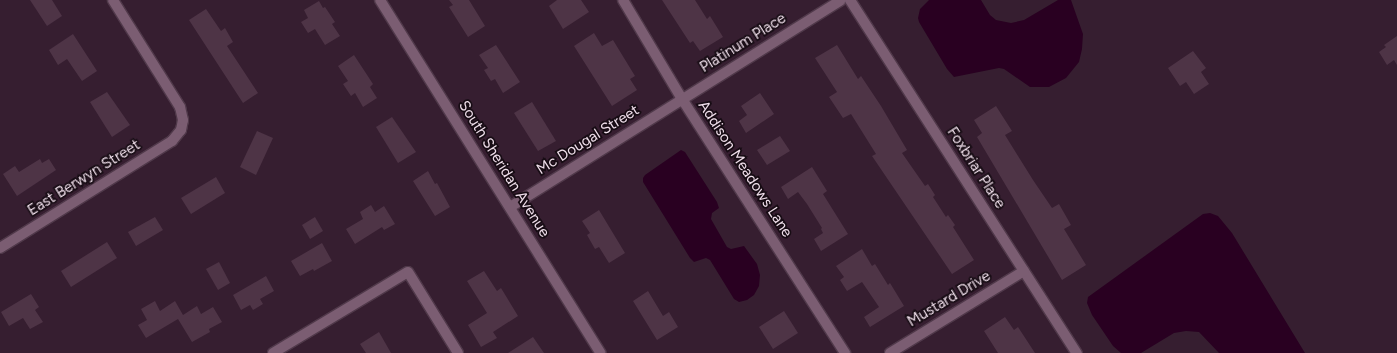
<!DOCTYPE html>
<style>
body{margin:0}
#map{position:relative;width:1397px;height:353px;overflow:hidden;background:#361e30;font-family:Figtree,sans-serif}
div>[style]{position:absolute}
.water>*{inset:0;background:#290021}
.building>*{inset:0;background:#4e3446}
.roads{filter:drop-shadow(1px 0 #50394a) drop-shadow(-1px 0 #50394a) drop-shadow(0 1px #50394a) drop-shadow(0 -1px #50394a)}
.minor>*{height:10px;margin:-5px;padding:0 5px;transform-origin:5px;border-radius:5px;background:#7b5d72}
span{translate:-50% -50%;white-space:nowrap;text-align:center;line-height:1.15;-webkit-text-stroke:3.5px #170c14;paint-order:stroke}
.street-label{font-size:15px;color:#f0dfeb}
</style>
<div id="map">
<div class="water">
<i style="clip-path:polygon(929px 0,981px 0,990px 15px,996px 20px,1011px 23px,1024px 20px,1058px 0,1071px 0,1083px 34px,1082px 49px,1079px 62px,1066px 78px,1049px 87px,1030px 87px,1004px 69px,999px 68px,954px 77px,947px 69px,919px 22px,918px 18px,920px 9px)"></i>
<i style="clip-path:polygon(681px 150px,685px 152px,717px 202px,719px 208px,712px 213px,711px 219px,727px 247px,731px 249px,744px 246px,757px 264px,760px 275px,759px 286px,754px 295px,747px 300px,739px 302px,734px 299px,710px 260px,706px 258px,694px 262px,690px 258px,643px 182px,643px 178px,645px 175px)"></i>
<i style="clip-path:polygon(1210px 213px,1218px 216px,1232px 233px,1305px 353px,1219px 353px,1199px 332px,1186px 331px,1174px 333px,1141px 353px,1121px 353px,1113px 346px,1092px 315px,1087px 303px,1088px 297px,1203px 214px)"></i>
</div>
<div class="building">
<i style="clip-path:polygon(30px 0,52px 0,62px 16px,47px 26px)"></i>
<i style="clip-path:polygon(449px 0,469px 0,485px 26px,468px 37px,449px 7px,453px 5px)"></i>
<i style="clip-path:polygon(557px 0,581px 0,589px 12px,563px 29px,549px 6px)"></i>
<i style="clip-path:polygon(662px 0,695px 0,707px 19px,710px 16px,723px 37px,700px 51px,693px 41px,690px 43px)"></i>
<i style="clip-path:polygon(319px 1px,323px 8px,325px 7px,335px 22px,332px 24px,340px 36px,325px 45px,315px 29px,308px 33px,301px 22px,308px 18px,304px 10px)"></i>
<i style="clip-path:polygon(206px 9px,221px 31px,225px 28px,233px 42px,227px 46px,258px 93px,243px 103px,189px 20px)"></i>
<i style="clip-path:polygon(594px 33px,602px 46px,613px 40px,635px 76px,630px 79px,637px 90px,612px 106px,574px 46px)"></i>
<i style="clip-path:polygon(73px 34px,97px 71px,82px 81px,67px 59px,58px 65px,49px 50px)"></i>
<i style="clip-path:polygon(1397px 36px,1397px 65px,1394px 60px,1387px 65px,1379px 52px,1386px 47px,1384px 45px)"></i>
<i style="clip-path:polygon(496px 45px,520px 82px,503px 93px,495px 79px,491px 81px,484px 70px,488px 68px,479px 55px)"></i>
<i style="clip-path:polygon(837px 45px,858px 79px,861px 76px,881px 106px,907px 150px,902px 153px,925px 186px,928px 184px,935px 195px,933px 197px,946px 217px,948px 215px,955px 225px,953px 227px,974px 260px,952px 274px,872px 156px,876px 154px,851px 114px,843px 118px,829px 97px,837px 92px,815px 58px)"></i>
<i style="clip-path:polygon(1193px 51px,1206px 68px,1201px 72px,1209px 84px,1194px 94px,1186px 82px,1180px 86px,1168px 68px)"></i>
<i style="clip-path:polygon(354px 55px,373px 84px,370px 87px,377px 98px,363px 107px,355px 93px,351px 96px,343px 84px,348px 81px,338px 66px)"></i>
<i style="clip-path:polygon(107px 92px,130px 125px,112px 137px,90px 102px)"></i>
<i style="clip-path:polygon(760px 93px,774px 114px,746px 133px,739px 121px,747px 115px,741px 106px)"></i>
<i style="clip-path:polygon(532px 102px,556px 141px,538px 151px,514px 113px)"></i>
<i style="clip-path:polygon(996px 106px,1012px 131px,1005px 135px,1033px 180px,1052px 208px,1059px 204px,1071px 225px,1064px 229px,1086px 265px,1062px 280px,977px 137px,982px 133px,974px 120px)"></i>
<i style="clip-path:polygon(392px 117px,416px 152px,398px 163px,376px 127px)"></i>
<i style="clip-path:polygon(257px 131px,273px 138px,256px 175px,240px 167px)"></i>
<i style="clip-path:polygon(780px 136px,790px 151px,767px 165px,757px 150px)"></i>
<i style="clip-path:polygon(40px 159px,42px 163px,49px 159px,56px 170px,17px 196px,3px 174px,15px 166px,19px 172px)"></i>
<i style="clip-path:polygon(812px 167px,827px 191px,823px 194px,848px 234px,821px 251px,814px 239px,823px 233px,821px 229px,822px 228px,807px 204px,798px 192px,788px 199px,781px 187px)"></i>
<i style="clip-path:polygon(428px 171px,435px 184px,437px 183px,450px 207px,435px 216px,413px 181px)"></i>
<i style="clip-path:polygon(216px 177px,225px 193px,191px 214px,181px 198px)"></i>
<i style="clip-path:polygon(371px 205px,375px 212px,384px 206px,395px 224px,384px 230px,382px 227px,355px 244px,346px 229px,363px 219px,360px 212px)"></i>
<i style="clip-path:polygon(599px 210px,625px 253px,609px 263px,599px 247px,595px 249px,587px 235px,590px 233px,582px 221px)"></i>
<i style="clip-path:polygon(155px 217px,163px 230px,136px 246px,128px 232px)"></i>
<i style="clip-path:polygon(315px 217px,323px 231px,310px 239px,302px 225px)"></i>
<i style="clip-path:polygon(107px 242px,117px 258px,71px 287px,61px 271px)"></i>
<i style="clip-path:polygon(322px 243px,332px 261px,314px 271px,313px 269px,300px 276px,291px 261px)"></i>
<i style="clip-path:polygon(862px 249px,872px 266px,875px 264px,888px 285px,890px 283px,904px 306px,870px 327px,864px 317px,879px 307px,862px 282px,847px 291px,840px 280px,844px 277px,836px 266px)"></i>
<i style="clip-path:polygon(219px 262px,230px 283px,218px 290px,206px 269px)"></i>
<i style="clip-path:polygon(484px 271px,497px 291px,501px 288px,518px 316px,493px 332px,497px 338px,481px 347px,468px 325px,487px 313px,467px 281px)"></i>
<i style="clip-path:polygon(266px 276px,274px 291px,260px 299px,263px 304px,253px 310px,250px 305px,241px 310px,233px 295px)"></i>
<i style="clip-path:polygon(648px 291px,663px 316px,669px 312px,678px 327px,657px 340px,633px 301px)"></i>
<i style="clip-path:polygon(31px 294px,39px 307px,35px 310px,43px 322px,30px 329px,23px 318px,9px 326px,1px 312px)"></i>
<i style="clip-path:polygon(155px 301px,160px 311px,175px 301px,183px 315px,197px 306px,201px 314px,213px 307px,222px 322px,209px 329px,210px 332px,192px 342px,178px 319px,146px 338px,138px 325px,147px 320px,141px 309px)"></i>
<i style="clip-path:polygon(784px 311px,798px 333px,773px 349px,759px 327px)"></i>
<i style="clip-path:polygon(1005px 317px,1014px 330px,1018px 327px,1035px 353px,998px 353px,984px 331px)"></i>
<i style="clip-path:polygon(379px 332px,391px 353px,366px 353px,360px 344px)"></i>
<i style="clip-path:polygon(533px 337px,544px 353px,508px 353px)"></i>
</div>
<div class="roads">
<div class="minor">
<i style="left:380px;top:0;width:416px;rotate:58deg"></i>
<i style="left:623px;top:0;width:115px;rotate:59.2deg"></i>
<i style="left:682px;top:99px;width:302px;rotate:57.3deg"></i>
<i style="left:850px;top:0;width:420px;rotate:57.3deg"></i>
<i style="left:510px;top:207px;width:390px;rotate:-32deg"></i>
<i style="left:0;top:248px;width:203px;rotate:-31.9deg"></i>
<i style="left:172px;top:141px;width:14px;rotate:-51deg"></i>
<i style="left:181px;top:130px;width:10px;rotate:-79deg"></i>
<i style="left:183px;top:120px;width:13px;rotate:-103deg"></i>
<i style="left:180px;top:107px;width:126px;rotate:-122.1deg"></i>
<i style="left:273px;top:353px;width:157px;rotate:-31deg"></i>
<i style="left:408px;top:272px;width:95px;rotate:58.3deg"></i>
<i style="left:890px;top:353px;width:157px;rotate:-31.5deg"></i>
</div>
</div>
<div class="street-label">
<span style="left:743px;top:43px;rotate:-32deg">Platinum Place</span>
<span style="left:588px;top:140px;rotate:-32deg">Mc Dougal Street</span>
<span style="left:976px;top:168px;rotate:57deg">Foxbriar Place</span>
<span style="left:504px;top:169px;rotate:58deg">South Sheridan Avenue</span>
<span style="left:745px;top:169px;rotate:57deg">Addison Meadows Lane</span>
<span style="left:84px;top:178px;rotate:-32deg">East Berwyn Street</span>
<span style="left:949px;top:299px;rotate:-31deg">Mustard Drive</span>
</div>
</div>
